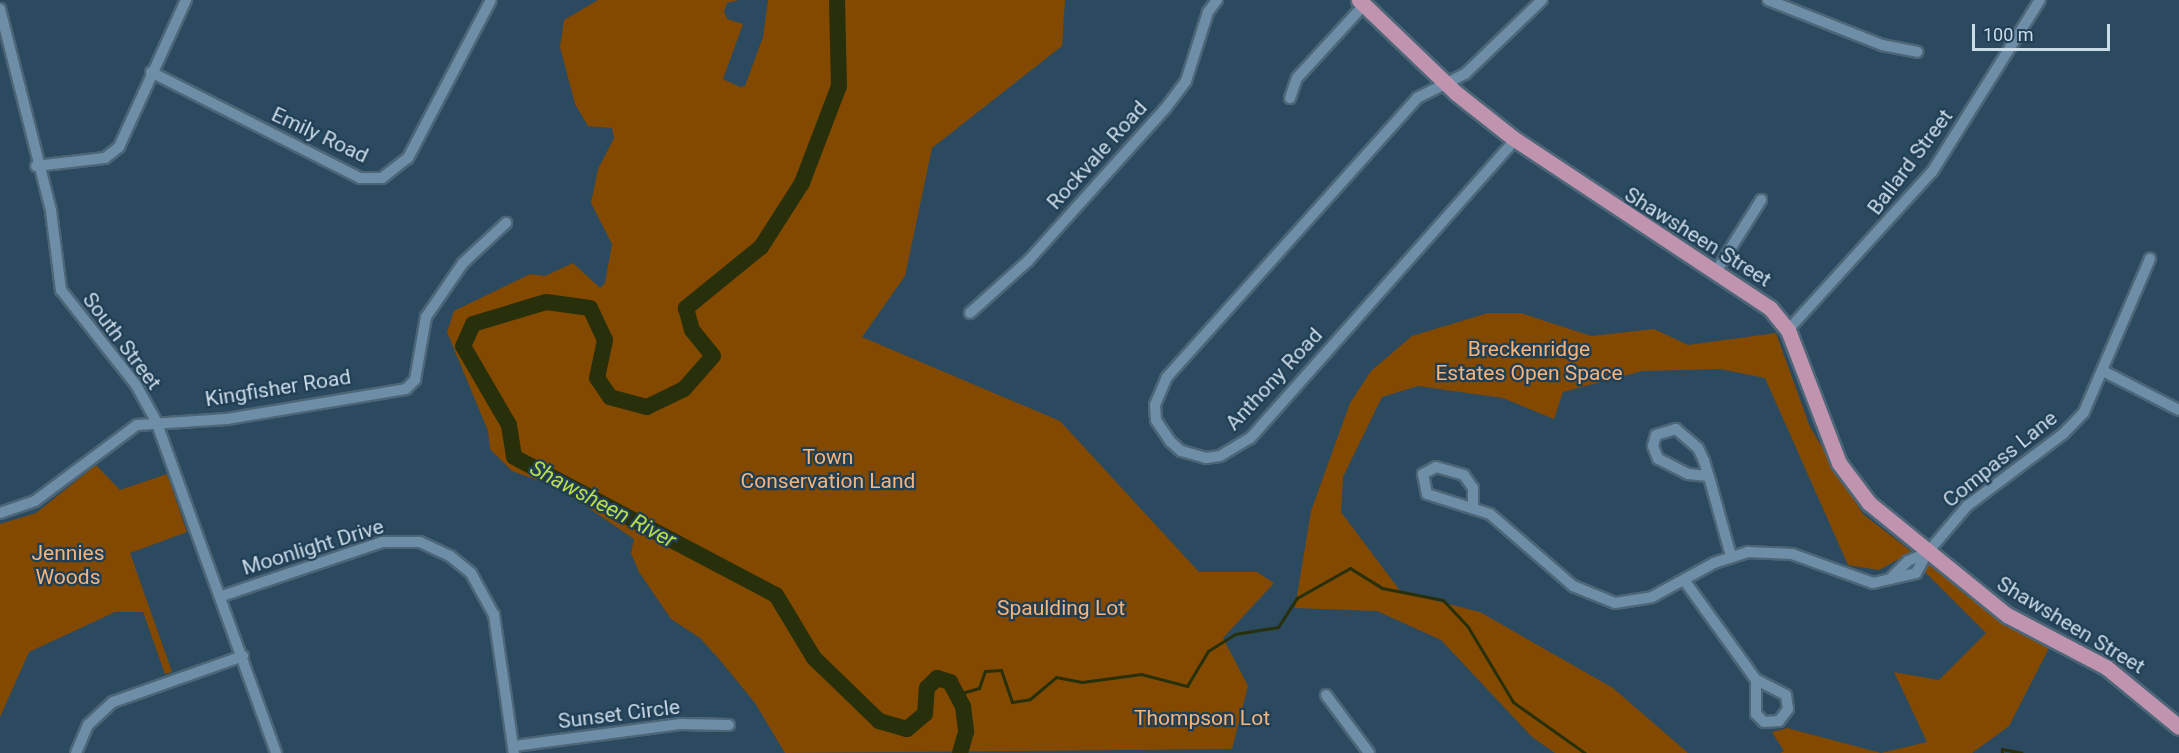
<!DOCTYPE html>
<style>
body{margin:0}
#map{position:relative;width:2179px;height:753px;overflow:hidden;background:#2b495f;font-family:Roboto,sans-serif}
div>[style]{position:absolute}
.green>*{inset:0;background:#844900}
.stream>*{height:3px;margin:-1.5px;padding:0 1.5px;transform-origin:1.5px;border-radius:1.5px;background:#27300b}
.river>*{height:16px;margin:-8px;padding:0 8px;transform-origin:8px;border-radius:8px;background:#27300b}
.roads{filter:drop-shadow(2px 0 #4c6678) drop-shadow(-2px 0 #4c6678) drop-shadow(0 2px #4c6678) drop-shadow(0 -2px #4c6678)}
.minor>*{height:10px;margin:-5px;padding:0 5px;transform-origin:5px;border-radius:5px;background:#6e8ea7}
.major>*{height:15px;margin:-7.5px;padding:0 7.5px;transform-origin:7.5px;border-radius:7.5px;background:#c093ae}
span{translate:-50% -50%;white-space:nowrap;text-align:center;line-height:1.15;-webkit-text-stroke:4.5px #203e54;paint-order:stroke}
.street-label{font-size:21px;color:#cbdce9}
.park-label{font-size:21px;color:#f5b47c}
.water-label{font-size:22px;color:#bbdd49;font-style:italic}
.scale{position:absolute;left:1972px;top:24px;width:138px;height:27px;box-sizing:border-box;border:3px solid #cbdce9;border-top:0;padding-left:8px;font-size:18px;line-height:21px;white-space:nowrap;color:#cbdce9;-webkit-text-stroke:4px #203e54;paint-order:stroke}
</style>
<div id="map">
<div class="green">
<i style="clip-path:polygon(598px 0,739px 0,727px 3px,724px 11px,727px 19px,743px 24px,723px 79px,740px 87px,745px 86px,763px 37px,768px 0,1065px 0,1062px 46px,932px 148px,905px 276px,862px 337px,1060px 421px,1199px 572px,1257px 572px,1274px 583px,1223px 638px,1248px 686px,1232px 749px,785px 753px,755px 703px,719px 659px,700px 638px,671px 619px,639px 572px,631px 553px,634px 539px,561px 489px,512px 471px,490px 449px,488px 431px,447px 332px,454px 311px,530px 274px,545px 276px,573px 263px,600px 288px,605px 283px,612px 244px,591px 203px,598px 169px,614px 138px,612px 128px,588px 126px,575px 104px,560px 47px,564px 20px)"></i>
<i style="clip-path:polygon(1488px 313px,1521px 313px,1591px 336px,1654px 329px,1688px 345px,1776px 333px,1810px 427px,1863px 514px,2000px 620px,2049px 648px,2009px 726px,1972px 753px,1780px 753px,1784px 751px,1772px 732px,1787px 728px,1881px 753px,1927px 742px,1894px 672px,1939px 680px,1986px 633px,1926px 573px,1899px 559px,1879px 570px,1848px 565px,1765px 378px,1720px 369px,1642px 371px,1563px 392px,1554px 419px,1503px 398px,1418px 386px,1382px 397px,1343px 477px,1341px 512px,1401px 592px,1480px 612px,1613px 688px,1688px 753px,1555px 753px,1532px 737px,1441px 640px,1377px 611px,1295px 608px,1311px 511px,1350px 403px,1371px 371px,1412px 336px)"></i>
<i style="clip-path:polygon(96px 465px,120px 490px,167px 474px,187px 532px,130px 553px,172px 672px,165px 674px,143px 612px,115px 612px,29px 652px,0 717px,0 524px,36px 513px)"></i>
</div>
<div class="stream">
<i style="left:958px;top:694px;width:22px;rotate:-16deg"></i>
<i style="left:979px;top:688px;width:18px;rotate:-71deg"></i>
<i style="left:985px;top:671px;width:16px;rotate:-4deg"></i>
<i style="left:1001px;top:670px;width:34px;rotate:71deg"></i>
<i style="left:1012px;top:702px;width:18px;rotate:-9deg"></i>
<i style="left:1030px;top:699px;width:34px;rotate:-40deg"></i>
<i style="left:1056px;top:677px;width:26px;rotate:11deg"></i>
<i style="left:1082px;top:682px;width:60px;rotate:-7.7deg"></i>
<i style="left:1141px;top:674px;width:48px;rotate:14.6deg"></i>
<i style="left:1187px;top:686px;width:41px;rotate:-59deg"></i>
<i style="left:1208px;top:651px;width:32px;rotate:-32deg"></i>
<i style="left:1235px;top:634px;width:44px;rotate:-9.2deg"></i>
<i style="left:1278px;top:627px;width:35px;rotate:-57deg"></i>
<i style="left:1297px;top:598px;width:61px;rotate:-29.5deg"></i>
<i style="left:1350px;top:568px;width:38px;rotate:32deg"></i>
<i style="left:1382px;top:588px;width:62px;rotate:11.1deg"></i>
<i style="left:1443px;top:600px;width:37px;rotate:47deg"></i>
<i style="left:1468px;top:627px;width:87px;rotate:59deg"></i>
<i style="left:1513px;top:702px;width:88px;rotate:35.3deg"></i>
<i style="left:2002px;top:753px;width:4px;rotate:-90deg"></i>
<i style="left:2002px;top:749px;width:20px;rotate:11deg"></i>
</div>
<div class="river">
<i style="left:837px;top:0;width:86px;rotate:88.7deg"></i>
<i style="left:839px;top:86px;width:104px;rotate:110.9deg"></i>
<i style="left:802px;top:183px;width:76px;rotate:122.6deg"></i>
<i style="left:761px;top:247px;width:97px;rotate:140.9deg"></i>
<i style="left:686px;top:308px;width:23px;rotate:75deg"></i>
<i style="left:692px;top:330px;width:33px;rotate:51deg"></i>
<i style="left:713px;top:356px;width:44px;rotate:131.3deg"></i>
<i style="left:684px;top:389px;width:41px;rotate:154.1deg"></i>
<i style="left:647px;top:407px;width:38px;rotate:-165deg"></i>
<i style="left:610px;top:397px;width:23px;rotate:-124deg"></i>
<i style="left:597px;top:378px;width:39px;rotate:-78deg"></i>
<i style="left:605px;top:340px;width:35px;rotate:-115deg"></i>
<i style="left:590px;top:308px;width:44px;rotate:-172.2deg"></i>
<i style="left:546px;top:302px;width:76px;rotate:163.2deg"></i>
<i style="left:473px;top:324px;width:24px;rotate:114deg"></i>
<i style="left:463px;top:346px;width:91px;rotate:59.8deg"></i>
<i style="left:509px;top:425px;width:32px;rotate:81deg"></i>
<i style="left:514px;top:457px;width:296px;rotate:27.8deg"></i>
<i style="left:776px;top:595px;width:74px;rotate:58.9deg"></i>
<i style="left:814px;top:658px;width:91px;rotate:44.1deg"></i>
<i style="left:879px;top:721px;width:29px;rotate:16deg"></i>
<i style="left:907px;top:729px;width:23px;rotate:-40deg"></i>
<i style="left:925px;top:714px;width:26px;rotate:-86deg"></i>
<i style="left:927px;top:688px;width:14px;rotate:-45deg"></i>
<i style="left:937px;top:678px;width:14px;rotate:17deg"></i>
<i style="left:950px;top:682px;width:27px;rotate:62deg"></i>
<i style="left:963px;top:706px;width:26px;rotate:83deg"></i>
<i style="left:966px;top:732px;width:22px;rotate:106deg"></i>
</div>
<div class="roads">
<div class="minor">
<i style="left:1768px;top:0;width:123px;rotate:21.5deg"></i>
<i style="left:1882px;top:45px;width:36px;rotate:11deg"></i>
<i style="left:0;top:9px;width:208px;rotate:75.8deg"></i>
<i style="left:51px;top:211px;width:80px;rotate:82.8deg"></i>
<i style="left:61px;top:290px;width:121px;rotate:51.7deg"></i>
<i style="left:136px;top:385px;width:41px;rotate:60.9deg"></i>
<i style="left:156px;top:421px;width:353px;rotate:70.1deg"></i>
<i style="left:151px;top:72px;width:234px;rotate:26.9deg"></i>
<i style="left:360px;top:178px;width:22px"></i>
<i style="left:382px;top:178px;width:33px;rotate:-38deg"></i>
<i style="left:408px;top:158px;width:178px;rotate:-62.3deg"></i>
<i style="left:1290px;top:98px;width:21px;rotate:-71deg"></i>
<i style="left:1297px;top:78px;width:99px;rotate:-47.5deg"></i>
<i style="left:1515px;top:140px;width:399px;rotate:131.6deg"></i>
<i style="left:1250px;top:438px;width:35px;rotate:149deg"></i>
<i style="left:1220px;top:456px;width:14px;rotate:172deg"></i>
<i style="left:1206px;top:458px;width:26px;rotate:-164deg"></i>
<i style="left:1181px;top:451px;width:15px;rotate:-138deg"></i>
<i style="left:1170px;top:441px;width:25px;rotate:-124deg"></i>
<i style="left:1156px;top:420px;width:15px;rotate:-94deg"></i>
<i style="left:1155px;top:405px;width:30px;rotate:-67deg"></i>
<i style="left:1167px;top:377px;width:375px;rotate:-48.1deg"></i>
<i style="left:1417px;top:98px;width:54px;rotate:-26.6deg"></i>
<i style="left:1465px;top:74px;width:107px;rotate:-43.9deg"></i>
<i style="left:36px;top:166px;width:69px;rotate:-6.6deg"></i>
<i style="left:105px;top:158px;width:18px;rotate:-38deg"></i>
<i style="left:119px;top:147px;width:162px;rotate:-65.5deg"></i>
<i style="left:1717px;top:270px;width:83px;rotate:-57.8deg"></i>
<i style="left:970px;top:313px;width:78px;rotate:-41.9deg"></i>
<i style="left:1028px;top:261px;width:205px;rotate:-48deg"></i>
<i style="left:1165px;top:109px;width:35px;rotate:-53deg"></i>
<i style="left:1186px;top:81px;width:72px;rotate:-72.3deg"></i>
<i style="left:1208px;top:12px;width:15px;rotate:-53deg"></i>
<i style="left:1788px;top:330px;width:214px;rotate:-47.7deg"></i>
<i style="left:1932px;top:172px;width:203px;rotate:-57.9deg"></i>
<i style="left:2103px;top:371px;width:85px;rotate:27.2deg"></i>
<i style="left:1708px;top:476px;width:20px;rotate:-174deg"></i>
<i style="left:1688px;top:474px;width:34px;rotate:-153deg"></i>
<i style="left:1658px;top:459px;width:14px;rotate:-111deg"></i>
<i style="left:1653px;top:446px;width:11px;rotate:-75deg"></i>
<i style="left:1656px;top:435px;width:21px;rotate:-17deg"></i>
<i style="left:1676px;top:429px;width:29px;rotate:41deg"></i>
<i style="left:1698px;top:448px;width:14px;rotate:65deg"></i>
<i style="left:1704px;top:461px;width:24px;rotate:73deg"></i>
<i style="left:1711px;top:484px;width:75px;rotate:74.5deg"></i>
<i style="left:1473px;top:506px;width:18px;rotate:-90deg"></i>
<i style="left:1473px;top:488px;width:16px;rotate:-125deg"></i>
<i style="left:1464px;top:475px;width:29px;rotate:-164deg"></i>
<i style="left:1436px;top:467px;width:15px;rotate:152deg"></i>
<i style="left:1423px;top:474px;width:20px;rotate:79deg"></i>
<i style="left:1427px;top:494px;width:66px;rotate:17.6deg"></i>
<i style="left:1490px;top:514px;width:110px;rotate:40.9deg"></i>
<i style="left:1573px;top:586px;width:45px;rotate:22deg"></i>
<i style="left:1615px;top:603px;width:37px;rotate:-9deg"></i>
<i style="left:1652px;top:597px;width:71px;rotate:-28.7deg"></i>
<i style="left:1714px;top:563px;width:36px;rotate:-18deg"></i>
<i style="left:1748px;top:552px;width:44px;rotate:2.6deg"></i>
<i style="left:1792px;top:554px;width:86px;rotate:19.7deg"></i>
<i style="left:1873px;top:583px;width:44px;rotate:-13.1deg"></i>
<i style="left:1916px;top:573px;width:23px;rotate:-61deg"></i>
<i style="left:0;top:513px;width:37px;rotate:-19deg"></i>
<i style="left:35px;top:501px;width:127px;rotate:-36.7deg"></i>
<i style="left:137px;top:425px;width:90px;rotate:-3.8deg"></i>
<i style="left:227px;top:419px;width:181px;rotate:-9.5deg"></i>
<i style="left:406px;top:389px;width:13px;rotate:-45deg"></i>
<i style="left:415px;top:380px;width:64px;rotate:-80.1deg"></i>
<i style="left:426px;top:317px;width:65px;rotate:-55.6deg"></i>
<i style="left:463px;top:263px;width:59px;rotate:-42.9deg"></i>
<i style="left:1927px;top:553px;width:62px;rotate:-49.6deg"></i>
<i style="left:1967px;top:506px;width:120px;rotate:-36.9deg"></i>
<i style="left:2063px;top:434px;width:30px;rotate:-46deg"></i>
<i style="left:2084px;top:412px;width:167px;rotate:-66.7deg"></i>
<i style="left:1890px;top:579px;width:25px;rotate:-45deg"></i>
<i style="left:1908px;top:561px;width:21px;rotate:-23deg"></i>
<i style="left:1684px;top:580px;width:123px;rotate:54.2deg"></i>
<i style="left:1756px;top:680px;width:34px;rotate:90deg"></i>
<i style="left:1756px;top:714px;width:11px;rotate:45deg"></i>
<i style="left:1764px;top:722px;width:15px;rotate:-4deg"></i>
<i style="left:1779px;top:721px;width:15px;rotate:-53deg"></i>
<i style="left:1788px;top:709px;width:14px;rotate:-98deg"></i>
<i style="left:1786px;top:695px;width:34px;rotate:-153deg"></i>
<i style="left:222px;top:596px;width:169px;rotate:-18.6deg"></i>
<i style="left:382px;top:542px;width:38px"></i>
<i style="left:420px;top:542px;width:33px;rotate:25deg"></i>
<i style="left:450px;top:556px;width:27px;rotate:39deg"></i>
<i style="left:471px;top:573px;width:48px;rotate:61.3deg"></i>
<i style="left:494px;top:615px;width:139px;rotate:81.8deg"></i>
<i style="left:1326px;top:695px;width:72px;rotate:53.4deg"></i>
<i style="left:514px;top:746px;width:168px;rotate:-7.5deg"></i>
<i style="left:681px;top:724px;width:48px;rotate:1.2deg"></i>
<i style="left:76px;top:753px;width:30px;rotate:-67deg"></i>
<i style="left:88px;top:725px;width:34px;rotate:-43deg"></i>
<i style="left:113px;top:702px;width:138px;rotate:-19.5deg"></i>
</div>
<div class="major">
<i style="left:1359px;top:0;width:134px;rotate:43.8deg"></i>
<i style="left:1456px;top:93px;width:73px;rotate:38.3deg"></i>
<i style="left:1513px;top:138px;width:308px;rotate:33.5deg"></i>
<i style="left:1770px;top:308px;width:28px;rotate:51deg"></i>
<i style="left:1788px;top:330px;width:142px;rotate:69deg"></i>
<i style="left:1839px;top:463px;width:50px;rotate:53.1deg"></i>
<i style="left:1869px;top:503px;width:178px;rotate:39.1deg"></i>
<i style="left:2007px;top:615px;width:112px;rotate:27.7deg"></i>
<i style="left:2106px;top:667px;width:94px;rotate:39.4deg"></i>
</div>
</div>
<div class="street-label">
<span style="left:320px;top:135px;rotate:25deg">Emily Road</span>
<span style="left:1097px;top:155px;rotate:-48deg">Rockvale Road</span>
<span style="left:1910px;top:162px;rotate:-53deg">Ballard Street</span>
<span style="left:1698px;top:237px;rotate:32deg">Shawsheen Street</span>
<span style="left:122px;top:341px;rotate:53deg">South Street</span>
<span style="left:1274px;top:379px;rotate:-47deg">Anthony Road</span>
<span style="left:278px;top:388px;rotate:-9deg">Kingfisher Road</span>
<span style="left:2000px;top:459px;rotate:-39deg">Compass Lane</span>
<span style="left:313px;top:547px;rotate:-17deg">Moonlight Drive</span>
<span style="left:2071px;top:625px;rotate:31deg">Shawsheen Street</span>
<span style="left:619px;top:714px;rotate:-7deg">Sunset Circle</span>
</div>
<div class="park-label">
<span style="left:1529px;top:361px">Breckenridge<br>Estates Open Space</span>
<span style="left:828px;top:469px">Town<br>Conservation Land</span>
<span style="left:68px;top:565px">Jennies<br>Woods</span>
<span style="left:1061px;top:608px">Spaulding Lot</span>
<span style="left:1202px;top:718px">Thompson Lot</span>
</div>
<div class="water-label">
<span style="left:603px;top:504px;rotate:28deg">Shawsheen River</span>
</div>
<div class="scale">100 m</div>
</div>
